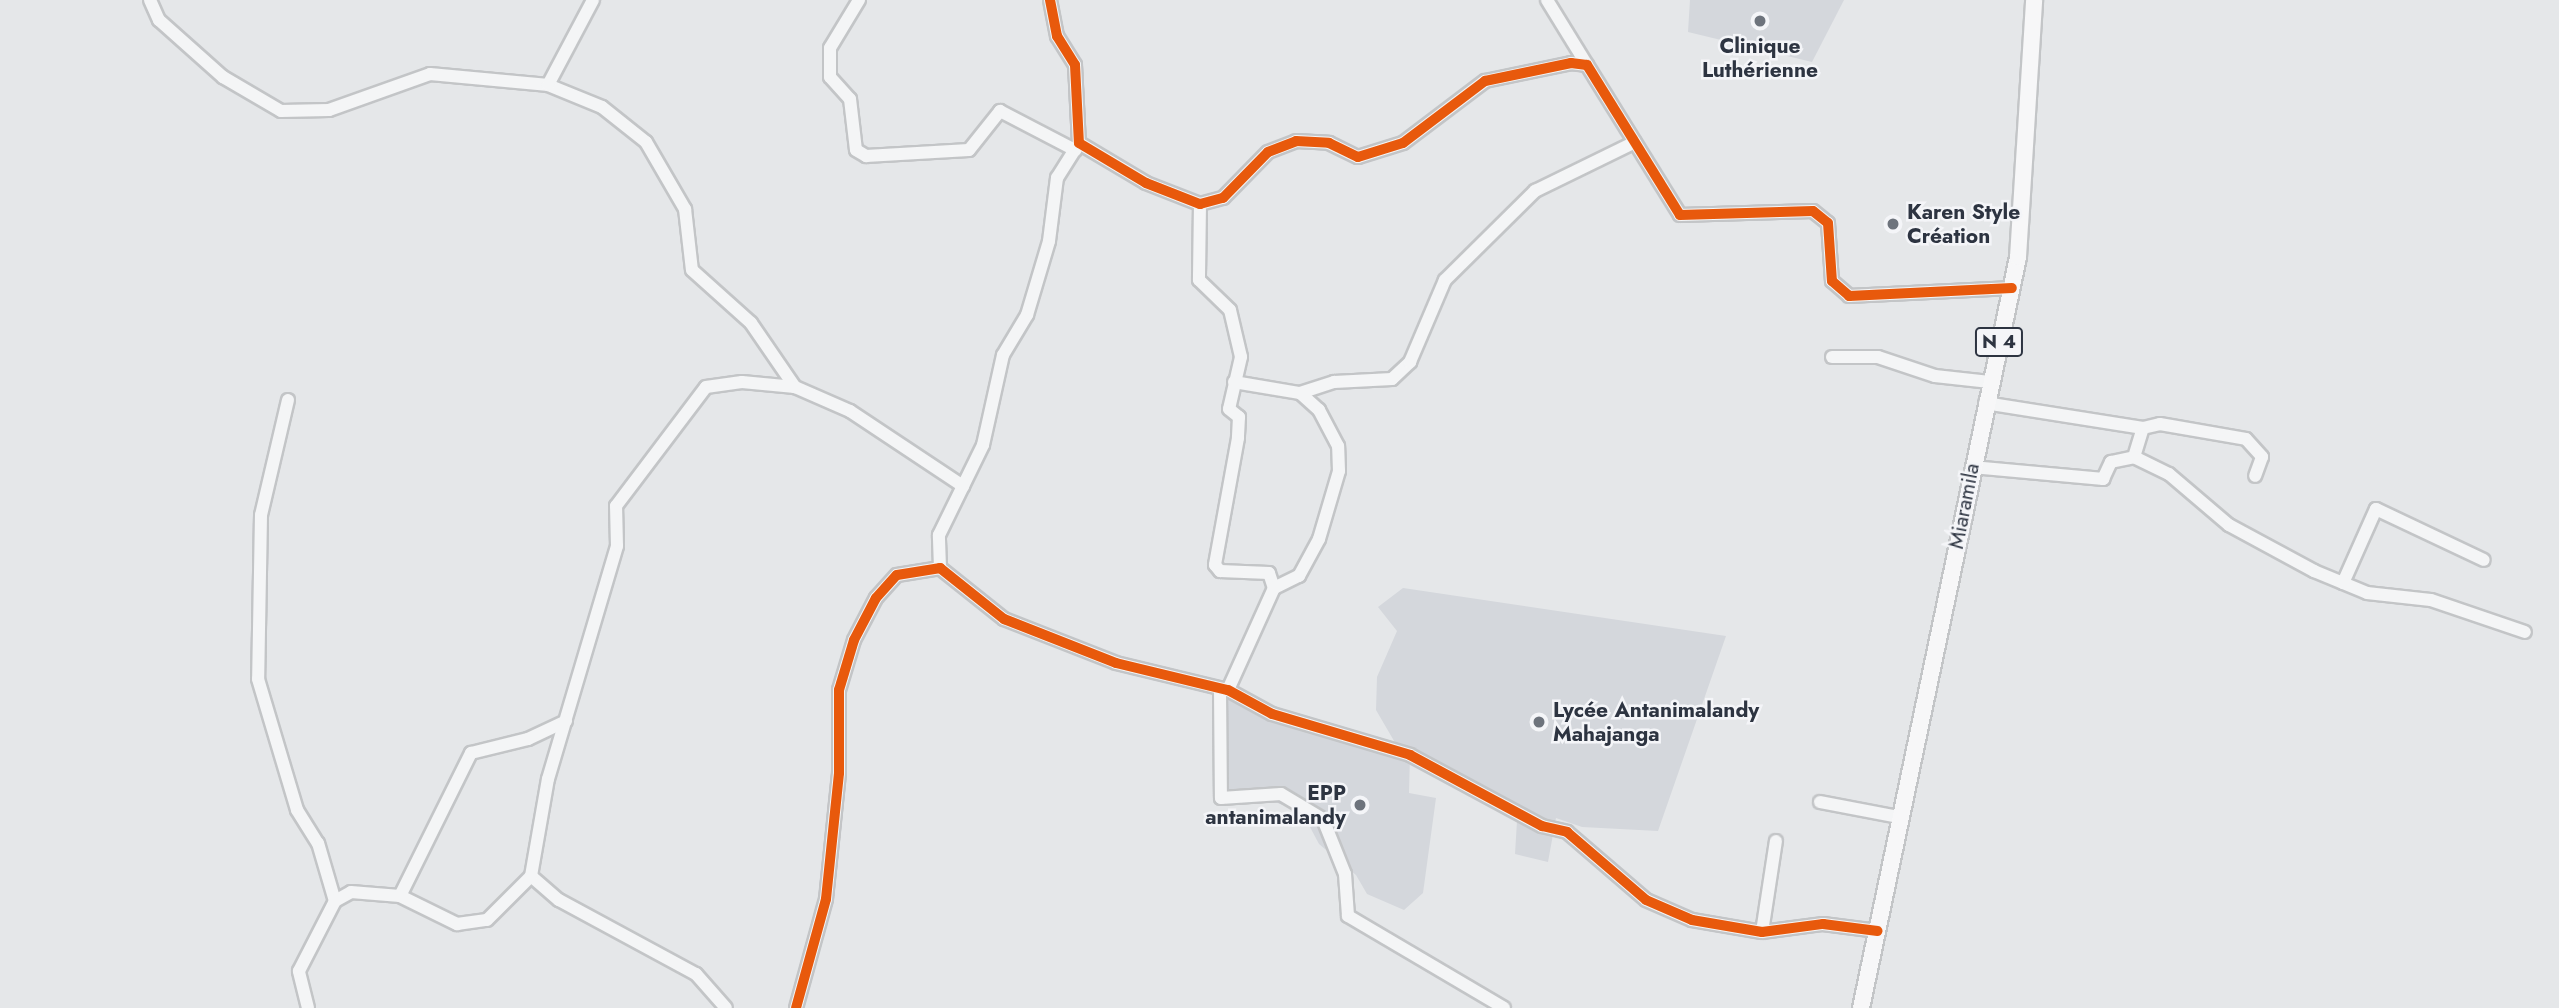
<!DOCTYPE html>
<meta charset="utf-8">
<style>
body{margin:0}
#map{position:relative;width:2559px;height:1008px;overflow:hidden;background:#e5e7e9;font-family:Jost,sans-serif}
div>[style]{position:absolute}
.built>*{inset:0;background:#d4d7dc}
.roads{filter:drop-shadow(2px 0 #c3c5c7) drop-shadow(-2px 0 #c3c5c7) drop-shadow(0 2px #c3c5c7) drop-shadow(0 -2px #c3c5c7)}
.minor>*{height:12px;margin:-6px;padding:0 6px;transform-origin:6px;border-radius:6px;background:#f4f5f6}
.major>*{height:16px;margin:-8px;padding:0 8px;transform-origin:8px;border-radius:8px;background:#f7f7f8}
.cycleway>*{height:10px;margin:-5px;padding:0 5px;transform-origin:5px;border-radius:5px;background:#e8590c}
.dots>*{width:19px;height:19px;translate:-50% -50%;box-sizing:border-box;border:4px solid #f4f5f8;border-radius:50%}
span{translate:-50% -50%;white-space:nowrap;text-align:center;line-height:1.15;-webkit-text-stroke:5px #f4f5f8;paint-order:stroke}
.shield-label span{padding:2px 5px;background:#f4f5f8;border:2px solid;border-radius:5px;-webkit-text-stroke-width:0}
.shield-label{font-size:19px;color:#2d3441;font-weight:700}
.poi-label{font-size:21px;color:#2d3441;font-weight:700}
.left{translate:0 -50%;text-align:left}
.right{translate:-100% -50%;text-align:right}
.street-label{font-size:21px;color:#2d3441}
</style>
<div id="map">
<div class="built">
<i style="clip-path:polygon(1690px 0,1844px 0,1812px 62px,1688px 32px)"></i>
<i style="clip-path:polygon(1403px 588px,1726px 636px,1658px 831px,1582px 827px,1556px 818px,1548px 862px,1515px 854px,1518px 804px,1397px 746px,1376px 710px,1377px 677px,1397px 631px,1378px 607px)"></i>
<i style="clip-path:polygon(1228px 690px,1272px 714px,1410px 755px,1409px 793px,1436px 798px,1423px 893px,1404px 910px,1367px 894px,1356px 875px,1319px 844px,1302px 812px,1258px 796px,1217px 793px,1217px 730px)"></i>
</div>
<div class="roads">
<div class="minor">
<i style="left:150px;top:0;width:22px;rotate:66deg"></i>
<i style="left:159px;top:20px;width:86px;rotate:41.7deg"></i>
<i style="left:223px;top:77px;width:67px;rotate:30.4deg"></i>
<i style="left:281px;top:111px;width:48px;rotate:-1.2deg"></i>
<i style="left:329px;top:110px;width:107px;rotate:-19.6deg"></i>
<i style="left:430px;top:74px;width:119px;rotate:5.3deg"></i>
<i style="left:548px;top:85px;width:58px;rotate:22.2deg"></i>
<i style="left:602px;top:107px;width:56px;rotate:38.5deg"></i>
<i style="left:646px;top:142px;width:78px;rotate:59.8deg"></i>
<i style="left:685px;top:209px;width:61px;rotate:83.5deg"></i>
<i style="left:692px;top:270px;width:79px;rotate:41.9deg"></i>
<i style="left:751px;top:323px;width:78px;rotate:55.5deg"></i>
<i style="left:859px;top:0;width:56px;rotate:121.1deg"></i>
<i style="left:830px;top:48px;width:29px;rotate:90deg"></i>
<i style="left:830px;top:77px;width:30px;rotate:48deg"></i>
<i style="left:850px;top:99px;width:51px;rotate:83.3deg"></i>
<i style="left:856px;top:150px;width:12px;rotate:31deg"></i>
<i style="left:866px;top:156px;width:103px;rotate:-3.3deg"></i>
<i style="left:969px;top:150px;width:50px;rotate:-51.5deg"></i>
<i style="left:1000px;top:111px;width:85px;rotate:27.5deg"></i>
<i style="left:1050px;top:0;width:37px;rotate:79deg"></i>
<i style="left:1057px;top:36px;width:34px;rotate:58deg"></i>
<i style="left:1075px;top:65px;width:78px;rotate:87.1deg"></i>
<i style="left:1079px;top:143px;width:78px;rotate:30.8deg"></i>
<i style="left:1146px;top:183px;width:58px;rotate:21.3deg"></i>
<i style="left:1200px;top:204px;width:24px;rotate:-15deg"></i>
<i style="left:1223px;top:198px;width:64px;rotate:-45.6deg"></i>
<i style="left:1268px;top:152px;width:30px;rotate:-21deg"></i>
<i style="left:1296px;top:141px;width:33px;rotate:3deg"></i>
<i style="left:1329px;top:143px;width:32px;rotate:26deg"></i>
<i style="left:1358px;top:157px;width:47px;rotate:-17.3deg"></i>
<i style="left:1403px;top:143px;width:103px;rotate:-37.1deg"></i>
<i style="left:1485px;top:81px;width:88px;rotate:-11.8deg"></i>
<i style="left:1571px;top:63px;width:16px;rotate:7deg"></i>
<i style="left:1587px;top:65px;width:176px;rotate:58.2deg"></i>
<i style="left:1680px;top:215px;width:133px;rotate:-1.7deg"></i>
<i style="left:1813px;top:211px;width:19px;rotate:39deg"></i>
<i style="left:1828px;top:223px;width:58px;rotate:86.1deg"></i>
<i style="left:1832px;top:281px;width:23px;rotate:41deg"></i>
<i style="left:1849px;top:296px;width:163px;rotate:-2.8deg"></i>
<i style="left:1547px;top:0;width:76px;rotate:58.4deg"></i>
<i style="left:548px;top:85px;width:96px;rotate:-62.1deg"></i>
<i style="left:1200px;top:204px;width:76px;rotate:90.8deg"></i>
<i style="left:1199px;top:280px;width:43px;rotate:44.1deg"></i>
<i style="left:1230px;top:310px;width:48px;rotate:76.8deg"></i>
<i style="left:1241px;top:357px;width:53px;rotate:103deg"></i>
<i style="left:1229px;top:409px;width:13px;rotate:39deg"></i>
<i style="left:1239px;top:417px;width:21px;rotate:93deg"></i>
<i style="left:1238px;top:438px;width:129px;rotate:100.3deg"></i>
<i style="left:1215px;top:565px;width:8px;rotate:50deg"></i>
<i style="left:1220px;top:571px;width:49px;rotate:2.3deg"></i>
<i style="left:1269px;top:573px;width:16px;rotate:72deg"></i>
<i style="left:1274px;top:588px;width:112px;rotate:114.3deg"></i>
<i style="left:1832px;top:357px;width:46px"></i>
<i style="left:1878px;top:357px;width:60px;rotate:18.4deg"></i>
<i style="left:1935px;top:376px;width:55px;rotate:6.2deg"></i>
<i style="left:1234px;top:382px;width:67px;rotate:9.5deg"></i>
<i style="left:1300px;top:393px;width:36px;rotate:-18deg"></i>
<i style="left:1334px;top:382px;width:58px;rotate:-3deg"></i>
<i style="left:1392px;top:379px;width:25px;rotate:-43deg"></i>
<i style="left:1410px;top:362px;width:89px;rotate:-66.9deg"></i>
<i style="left:1445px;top:280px;width:127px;rotate:-44.7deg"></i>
<i style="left:1535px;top:191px;width:111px;rotate:-26.1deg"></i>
<i style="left:288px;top:400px;width:118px;rotate:103.2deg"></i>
<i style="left:261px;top:515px;width:164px;rotate:91deg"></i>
<i style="left:258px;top:679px;width:137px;rotate:73.4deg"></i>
<i style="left:297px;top:810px;width:39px;rotate:58deg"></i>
<i style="left:318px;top:843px;width:60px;rotate:73.7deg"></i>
<i style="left:1985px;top:403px;width:160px;rotate:9deg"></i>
<i style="left:2134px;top:457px;width:30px;rotate:-73deg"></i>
<i style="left:2143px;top:428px;width:17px;rotate:-13deg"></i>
<i style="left:2160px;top:424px;width:87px;rotate:9.9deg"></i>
<i style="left:2246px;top:439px;width:24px;rotate:48deg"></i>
<i style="left:2262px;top:457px;width:20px;rotate:110deg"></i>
<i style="left:1972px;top:467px;width:132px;rotate:5.2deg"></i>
<i style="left:2103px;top:479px;width:19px;rotate:-65deg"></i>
<i style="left:2111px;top:462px;width:24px;rotate:-12deg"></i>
<i style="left:2134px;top:457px;width:39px;rotate:26deg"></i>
<i style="left:2169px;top:474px;width:79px;rotate:40.4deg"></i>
<i style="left:2229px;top:525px;width:97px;rotate:28.4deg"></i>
<i style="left:2314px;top:571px;width:57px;rotate:22.5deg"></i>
<i style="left:2367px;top:593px;width:64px;rotate:6.2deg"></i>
<i style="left:2431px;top:600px;width:99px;rotate:18.8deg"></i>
<i style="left:940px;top:568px;width:33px;rotate:-92deg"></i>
<i style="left:939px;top:535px;width:100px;rotate:-63.9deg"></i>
<i style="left:983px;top:445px;width:92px;rotate:-77.5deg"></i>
<i style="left:1003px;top:355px;width:47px;rotate:-59deg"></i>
<i style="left:1027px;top:315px;width:77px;rotate:-73.4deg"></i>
<i style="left:1049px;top:241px;width:64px;rotate:-82.8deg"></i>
<i style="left:1057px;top:178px;width:41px;rotate:-57.8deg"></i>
<i style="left:2343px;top:583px;width:81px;rotate:-66deg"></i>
<i style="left:2376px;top:509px;width:119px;rotate:25.3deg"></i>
<i style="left:1274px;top:588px;width:28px;rotate:-26deg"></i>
<i style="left:1299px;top:576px;width:42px;rotate:-61.6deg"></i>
<i style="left:1319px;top:539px;width:71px;rotate:-73.6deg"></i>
<i style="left:1339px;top:471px;width:25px;rotate:-92deg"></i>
<i style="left:1338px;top:446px;width:41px;rotate:-117.8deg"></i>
<i style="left:1319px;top:410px;width:25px;rotate:-138deg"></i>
<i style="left:1220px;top:690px;width:108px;rotate:89.5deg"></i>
<i style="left:1221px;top:798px;width:60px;rotate:-3.8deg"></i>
<i style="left:1281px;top:794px;width:49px;rotate:30.8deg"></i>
<i style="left:1323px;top:819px;width:59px;rotate:68.2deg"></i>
<i style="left:1345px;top:874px;width:42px;rotate:85.9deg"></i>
<i style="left:1348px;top:916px;width:181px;rotate:30.5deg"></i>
<i style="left:1820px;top:802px;width:80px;rotate:10.8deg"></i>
<i style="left:531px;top:876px;width:37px;rotate:41deg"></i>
<i style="left:559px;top:900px;width:156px;rotate:28.4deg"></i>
<i style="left:696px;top:974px;width:45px;rotate:48.6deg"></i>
<i style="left:400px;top:896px;width:160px;rotate:-63.6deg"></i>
<i style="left:471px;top:753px;width:59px;rotate:-13.8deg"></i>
<i style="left:528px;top:739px;width:42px;rotate:-25.3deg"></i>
<i style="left:1762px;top:932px;width:92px;rotate:-81.3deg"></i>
<i style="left:308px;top:1008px;width:38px;rotate:-104deg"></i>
<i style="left:299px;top:971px;width:79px;rotate:-62.8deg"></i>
<i style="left:335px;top:901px;width:18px;rotate:-29deg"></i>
<i style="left:351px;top:892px;width:49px;rotate:4.7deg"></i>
<i style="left:400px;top:896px;width:64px;rotate:26.2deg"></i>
<i style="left:457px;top:924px;width:30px;rotate:-8deg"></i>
<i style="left:487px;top:920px;width:62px;rotate:-45deg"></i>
<i style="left:531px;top:876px;width:98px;rotate:-80.1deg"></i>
<i style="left:548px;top:779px;width:243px;rotate:-73.5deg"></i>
<i style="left:617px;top:546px;width:40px;rotate:-91.4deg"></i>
<i style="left:616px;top:506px;width:149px;rotate:-52.9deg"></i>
<i style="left:706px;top:387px;width:36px;rotate:-8deg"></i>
<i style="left:742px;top:382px;width:53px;rotate:5.4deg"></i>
<i style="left:795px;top:387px;width:60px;rotate:23.6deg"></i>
<i style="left:850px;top:411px;width:136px;rotate:33.6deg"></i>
<i style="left:796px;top:1008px;width:113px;rotate:-74.6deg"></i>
<i style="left:826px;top:899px;width:127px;rotate:-84.1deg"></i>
<i style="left:839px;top:773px;width:83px;rotate:-90deg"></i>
<i style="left:839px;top:690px;width:52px;rotate:-73.3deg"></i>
<i style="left:854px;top:640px;width:47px;rotate:-62.4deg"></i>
<i style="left:876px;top:598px;width:31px;rotate:-48deg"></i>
<i style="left:897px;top:575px;width:44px;rotate:-9.2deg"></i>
<i style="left:940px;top:568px;width:82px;rotate:38.6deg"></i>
<i style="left:1004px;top:619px;width:120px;rotate:21.4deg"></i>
<i style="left:1116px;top:663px;width:115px;rotate:13.6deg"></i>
<i style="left:1228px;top:690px;width:50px;rotate:28.6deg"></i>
<i style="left:1272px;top:714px;width:144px;rotate:16.5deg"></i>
<i style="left:1410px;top:755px;width:150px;rotate:28.3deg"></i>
<i style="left:1542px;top:826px;width:26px;rotate:13deg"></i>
<i style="left:1567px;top:832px;width:104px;rotate:40.7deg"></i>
<i style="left:1646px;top:900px;width:50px;rotate:23.5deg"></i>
<i style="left:1692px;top:920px;width:71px;rotate:9.7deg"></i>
<i style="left:1762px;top:932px;width:62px;rotate:-7.5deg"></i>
<i style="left:1823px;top:924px;width:55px;rotate:7.3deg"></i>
</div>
<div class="major">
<i style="left:1861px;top:1008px;width:767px;rotate:-78.19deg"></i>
<i style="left:2018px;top:257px;width:257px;rotate:-86.4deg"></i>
</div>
</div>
<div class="cycleway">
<i style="left:1050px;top:0;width:37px;rotate:79deg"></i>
<i style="left:1057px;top:36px;width:34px;rotate:58deg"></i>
<i style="left:1075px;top:65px;width:78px;rotate:87.1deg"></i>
<i style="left:1079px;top:143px;width:78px;rotate:30.8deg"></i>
<i style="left:1146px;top:183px;width:58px;rotate:21.3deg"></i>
<i style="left:1200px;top:204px;width:24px;rotate:-15deg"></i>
<i style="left:1223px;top:198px;width:64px;rotate:-45.6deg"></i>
<i style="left:1268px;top:152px;width:30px;rotate:-21deg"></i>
<i style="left:1296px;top:141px;width:33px;rotate:3deg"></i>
<i style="left:1329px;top:143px;width:32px;rotate:26deg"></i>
<i style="left:1358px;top:157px;width:47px;rotate:-17.3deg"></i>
<i style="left:1403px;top:143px;width:103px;rotate:-37.1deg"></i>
<i style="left:1485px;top:81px;width:88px;rotate:-11.8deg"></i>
<i style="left:1571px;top:63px;width:16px;rotate:7deg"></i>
<i style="left:1587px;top:65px;width:176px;rotate:58.2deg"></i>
<i style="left:1680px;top:215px;width:133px;rotate:-1.7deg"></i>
<i style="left:1813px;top:211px;width:19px;rotate:39deg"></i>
<i style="left:1828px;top:223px;width:58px;rotate:86.1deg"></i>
<i style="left:1832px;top:281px;width:23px;rotate:41deg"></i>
<i style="left:1849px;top:296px;width:163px;rotate:-2.8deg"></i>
<i style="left:796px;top:1008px;width:113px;rotate:-74.6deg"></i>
<i style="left:826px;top:899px;width:127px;rotate:-84.1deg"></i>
<i style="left:839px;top:773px;width:83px;rotate:-90deg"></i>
<i style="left:839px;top:690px;width:52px;rotate:-73.3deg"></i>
<i style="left:854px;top:640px;width:47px;rotate:-62.4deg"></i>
<i style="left:876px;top:598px;width:31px;rotate:-48deg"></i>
<i style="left:897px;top:575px;width:44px;rotate:-9.2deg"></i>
<i style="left:940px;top:568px;width:82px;rotate:38.6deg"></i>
<i style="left:1004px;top:619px;width:120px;rotate:21.4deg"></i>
<i style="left:1116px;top:663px;width:115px;rotate:13.6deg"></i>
<i style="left:1228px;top:690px;width:50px;rotate:28.6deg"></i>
<i style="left:1272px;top:714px;width:144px;rotate:16.5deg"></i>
<i style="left:1410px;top:755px;width:150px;rotate:28.3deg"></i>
<i style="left:1542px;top:826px;width:26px;rotate:13deg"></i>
<i style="left:1567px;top:832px;width:104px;rotate:40.7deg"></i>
<i style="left:1646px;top:900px;width:50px;rotate:23.5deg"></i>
<i style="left:1692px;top:920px;width:71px;rotate:9.7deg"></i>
<i style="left:1762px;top:932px;width:62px;rotate:-7.5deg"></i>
<i style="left:1823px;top:924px;width:55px;rotate:7.3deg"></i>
</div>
<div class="dots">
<i style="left:1760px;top:21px;background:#6d737c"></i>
<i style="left:1893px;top:224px;background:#6d737c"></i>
<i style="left:1539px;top:722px;background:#6d737c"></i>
<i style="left:1360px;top:805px;background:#6d737c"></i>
</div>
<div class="shield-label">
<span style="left:1999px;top:342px">N 4</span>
</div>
<div class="poi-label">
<span style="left:1760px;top:58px">Clinique<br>Luthérienne</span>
<span class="left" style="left:1907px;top:224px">Karen Style<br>Création</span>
<span class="left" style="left:1553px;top:722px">Lycée Antanimalandy<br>Mahajanga</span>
<span class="right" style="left:1346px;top:805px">EPP<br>antanimalandy</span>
</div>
<div class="street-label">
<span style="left:1964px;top:506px;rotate:-79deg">Miaramila</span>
</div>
</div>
